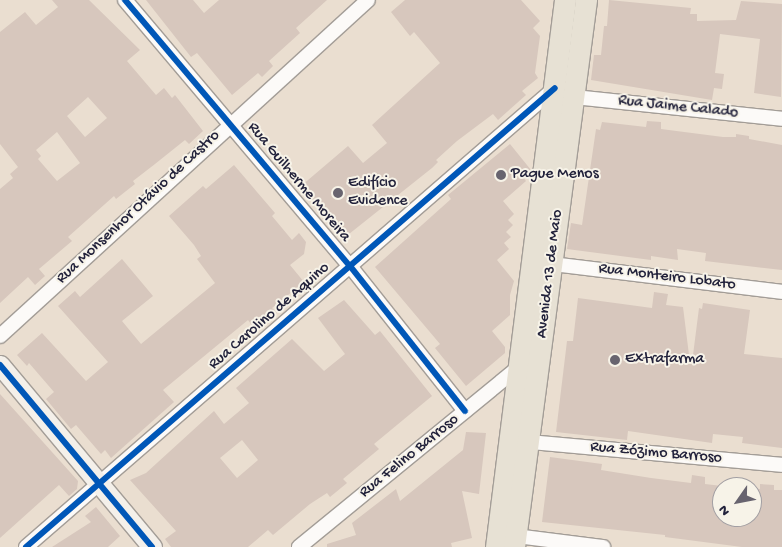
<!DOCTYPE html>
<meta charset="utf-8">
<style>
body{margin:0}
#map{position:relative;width:782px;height:547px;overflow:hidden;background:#eaded0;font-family:"Gochi Hand",sans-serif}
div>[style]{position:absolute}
.building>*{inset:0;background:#d7c7bd}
.roads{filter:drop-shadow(1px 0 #a39d97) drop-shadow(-1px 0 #a39d97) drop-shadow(0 1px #a39d97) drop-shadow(0 -1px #a39d97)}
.street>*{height:14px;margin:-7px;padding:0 7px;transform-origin:7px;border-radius:7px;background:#fcfaf8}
.secondary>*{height:19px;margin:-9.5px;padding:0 9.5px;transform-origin:9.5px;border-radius:9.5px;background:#f4f0ea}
.primary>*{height:21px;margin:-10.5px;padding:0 10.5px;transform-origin:10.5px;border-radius:10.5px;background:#e7e1d4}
.cycleway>*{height:6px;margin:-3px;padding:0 3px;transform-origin:3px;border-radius:3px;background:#0057b8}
.dots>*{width:14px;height:14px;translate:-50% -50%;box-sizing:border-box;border:2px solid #f7f3e8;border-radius:50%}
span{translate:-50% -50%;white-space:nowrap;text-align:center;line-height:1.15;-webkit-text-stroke:4px #f7f3e8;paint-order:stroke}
.street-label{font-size:16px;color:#22223b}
.poi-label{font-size:16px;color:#22223b}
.left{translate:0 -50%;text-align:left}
.north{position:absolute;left:712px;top:477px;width:50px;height:50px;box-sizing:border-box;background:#f7f3e8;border:1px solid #a29fa3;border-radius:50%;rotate:237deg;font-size:14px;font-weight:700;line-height:20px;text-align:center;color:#22223b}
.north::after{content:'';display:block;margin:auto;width:18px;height:22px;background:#68646f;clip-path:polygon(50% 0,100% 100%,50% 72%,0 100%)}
</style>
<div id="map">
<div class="building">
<i style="clip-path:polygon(evenodd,52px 0,89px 0,140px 50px,127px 61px,156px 95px,164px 88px,172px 98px,175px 95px,203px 131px,189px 144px,185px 140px,155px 164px,133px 181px,135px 184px,116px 199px,114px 196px,68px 237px,72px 241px,39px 269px,45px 276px,35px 285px,28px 277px,0 303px,0 189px,13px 178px,10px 174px,18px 167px,0 144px,0 32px,25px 12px,36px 25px,58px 7px,52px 0,88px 97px,107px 118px,85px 137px,67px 116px,88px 97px,52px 0,57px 132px,80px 163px,57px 181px,38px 159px,41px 156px,36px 150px,57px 132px)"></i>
<i style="clip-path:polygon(146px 0,193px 0,204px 13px,219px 0,327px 0,296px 28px,300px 33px,269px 61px,273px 66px,262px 77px,258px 73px,232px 95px,197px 53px,191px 57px)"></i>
<i style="clip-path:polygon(405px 0,521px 0,540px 21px,533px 28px,540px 36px,535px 73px,538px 78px,522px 91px,526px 95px,498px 120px,493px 114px,457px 141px,436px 160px,438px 162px,432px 168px,344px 238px,301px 186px,348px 146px,363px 163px,387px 143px,372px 125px,440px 63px,414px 32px,410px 36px,391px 12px)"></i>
<i style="clip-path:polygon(609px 0,691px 8px,690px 14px,697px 14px,697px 21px,736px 20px,741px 1px,782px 4px,781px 97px,754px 93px,760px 39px,720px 34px,715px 73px,724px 74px,722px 89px,714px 88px,712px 100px,591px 80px,594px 55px,601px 55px,604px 26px,607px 26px)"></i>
<i style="clip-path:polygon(647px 121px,661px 122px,661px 129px,723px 137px,736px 137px,736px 134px,749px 136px,749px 139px,782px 145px,782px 270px,705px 261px,706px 253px,677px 249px,678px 260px,651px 256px,651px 260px,567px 249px,571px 223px,582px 225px,596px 129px,600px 130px,602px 122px,646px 127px)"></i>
<i style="clip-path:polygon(510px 144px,531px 170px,523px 177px,526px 181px,503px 201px,514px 214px,508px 220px,513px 225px,506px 232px,511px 237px,504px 243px,509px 249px,497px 260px,514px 281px,510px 295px,510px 315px,492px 331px,505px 347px,505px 353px,466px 386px,435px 348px,440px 344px,375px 267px,451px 199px,448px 195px)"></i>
<i style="clip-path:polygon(234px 165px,275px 213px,272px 216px,292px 240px,299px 233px,306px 242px,304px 254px,290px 265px,304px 282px,272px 308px,277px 313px,256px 331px,248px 320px,163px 390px,174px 402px,111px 458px,105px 450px,101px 454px,76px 425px,71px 429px,46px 399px,54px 392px,29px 363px,27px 366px,17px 355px,42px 333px,86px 381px,108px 362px,58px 306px,75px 291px,80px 297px,122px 259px,153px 296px,122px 321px,141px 344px,215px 283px,197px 259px,201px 256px,194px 245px,169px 216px,203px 186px,206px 189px)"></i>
<i style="clip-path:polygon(654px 292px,668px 294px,666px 305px,683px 307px,689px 355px,693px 355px,699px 308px,702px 309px,703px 303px,750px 310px,744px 354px,782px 358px,782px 448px,742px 443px,743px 437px,713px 434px,712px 443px,628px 431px,627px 440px,556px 432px,567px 341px,573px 341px,578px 298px,652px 308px)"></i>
<i style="clip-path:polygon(evenodd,344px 300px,375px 335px,380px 331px,432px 396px,374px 444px,379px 449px,343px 479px,347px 483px,330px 497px,327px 493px,310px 504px,273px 535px,268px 530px,248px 547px,171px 547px,165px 539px,176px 531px,130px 480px,146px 473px,214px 411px,224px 424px,249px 403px,236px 388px,292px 339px,324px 371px,345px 354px,318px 318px,344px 300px,242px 440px,258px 460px,237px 478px,220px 458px,242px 440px)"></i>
<i style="clip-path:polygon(0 394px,78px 481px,77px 489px,69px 496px,59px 485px,0 538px)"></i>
<i style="clip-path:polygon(466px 432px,486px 433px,479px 494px,462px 491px,472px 538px,451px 543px,452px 547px,327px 547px,327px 544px,356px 535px,352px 523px,396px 489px,400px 501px,463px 450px)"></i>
<i style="clip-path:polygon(550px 457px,602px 464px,601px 470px,651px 478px,691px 483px,692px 475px,705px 477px,705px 484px,722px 486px,722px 517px,752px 517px,752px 488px,760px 489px,760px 484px,774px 485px,774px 490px,782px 490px,782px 547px,742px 547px,665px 537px,665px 535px,542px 522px)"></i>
<i style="clip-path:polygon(96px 507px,120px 536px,108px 547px,52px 547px,91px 522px,85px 516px)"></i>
</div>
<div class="roads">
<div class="street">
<i style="left:125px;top:0;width:348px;rotate:49.8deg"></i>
<i style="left:350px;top:266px;width:185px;rotate:51.6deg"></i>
<i style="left:574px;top:97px;width:209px;rotate:6deg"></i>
<i style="left:552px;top:264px;width:232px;rotate:6.9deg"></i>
<i style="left:0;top:336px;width:498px;rotate:-42.4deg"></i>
<i style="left:530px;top:442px;width:253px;rotate:5.2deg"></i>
<i style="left:516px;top:536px;width:88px;rotate:7.2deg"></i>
<i style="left:26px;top:547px;width:700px;rotate:-40.95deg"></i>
<i style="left:299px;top:547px;width:286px;rotate:-39.3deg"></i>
</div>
<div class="secondary">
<i style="left:0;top:365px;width:237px;rotate:50.1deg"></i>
</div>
<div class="primary">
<i style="left:496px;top:547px;width:551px;rotate:-82.81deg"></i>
<i style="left:514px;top:547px;width:552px;rotate:-82.5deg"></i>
</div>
</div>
<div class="cycleway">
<i style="left:125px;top:0;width:348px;rotate:49.8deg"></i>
<i style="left:350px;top:266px;width:185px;rotate:51.6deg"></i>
<i style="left:0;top:365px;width:237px;rotate:50.1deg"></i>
<i style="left:26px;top:547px;width:700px;rotate:-40.95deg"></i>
</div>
<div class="dots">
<i style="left:501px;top:175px;background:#68646f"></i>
<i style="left:338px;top:193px;background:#68646f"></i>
<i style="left:615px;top:360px;background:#68646f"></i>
</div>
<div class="street-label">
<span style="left:678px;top:108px;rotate:6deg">Rua Jaime Calado</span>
<span style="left:298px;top:183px;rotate:50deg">Rua Guilherme Moreira</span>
<span style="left:139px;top:208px;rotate:-43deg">Rua Monsenhor Otávio de Castro</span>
<span style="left:551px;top:274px;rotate:-83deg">Avenida 13 de Maio</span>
<span style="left:667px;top:278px;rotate:7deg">Rua Monteiro Lobato</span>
<span style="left:270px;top:317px;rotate:-41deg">Rua Carolino de Aquino</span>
<span style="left:656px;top:454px;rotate:5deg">Rua Zózimo Barroso</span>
<span style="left:410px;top:457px;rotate:-39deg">Rua Felino Barroso</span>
</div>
<div class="poi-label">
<span class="left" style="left:511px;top:175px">Pague Menos</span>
<span class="left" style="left:348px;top:193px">Edifício<br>Evidence</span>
<span class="left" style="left:625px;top:360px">Extrafarma</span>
</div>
<div class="north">N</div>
</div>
